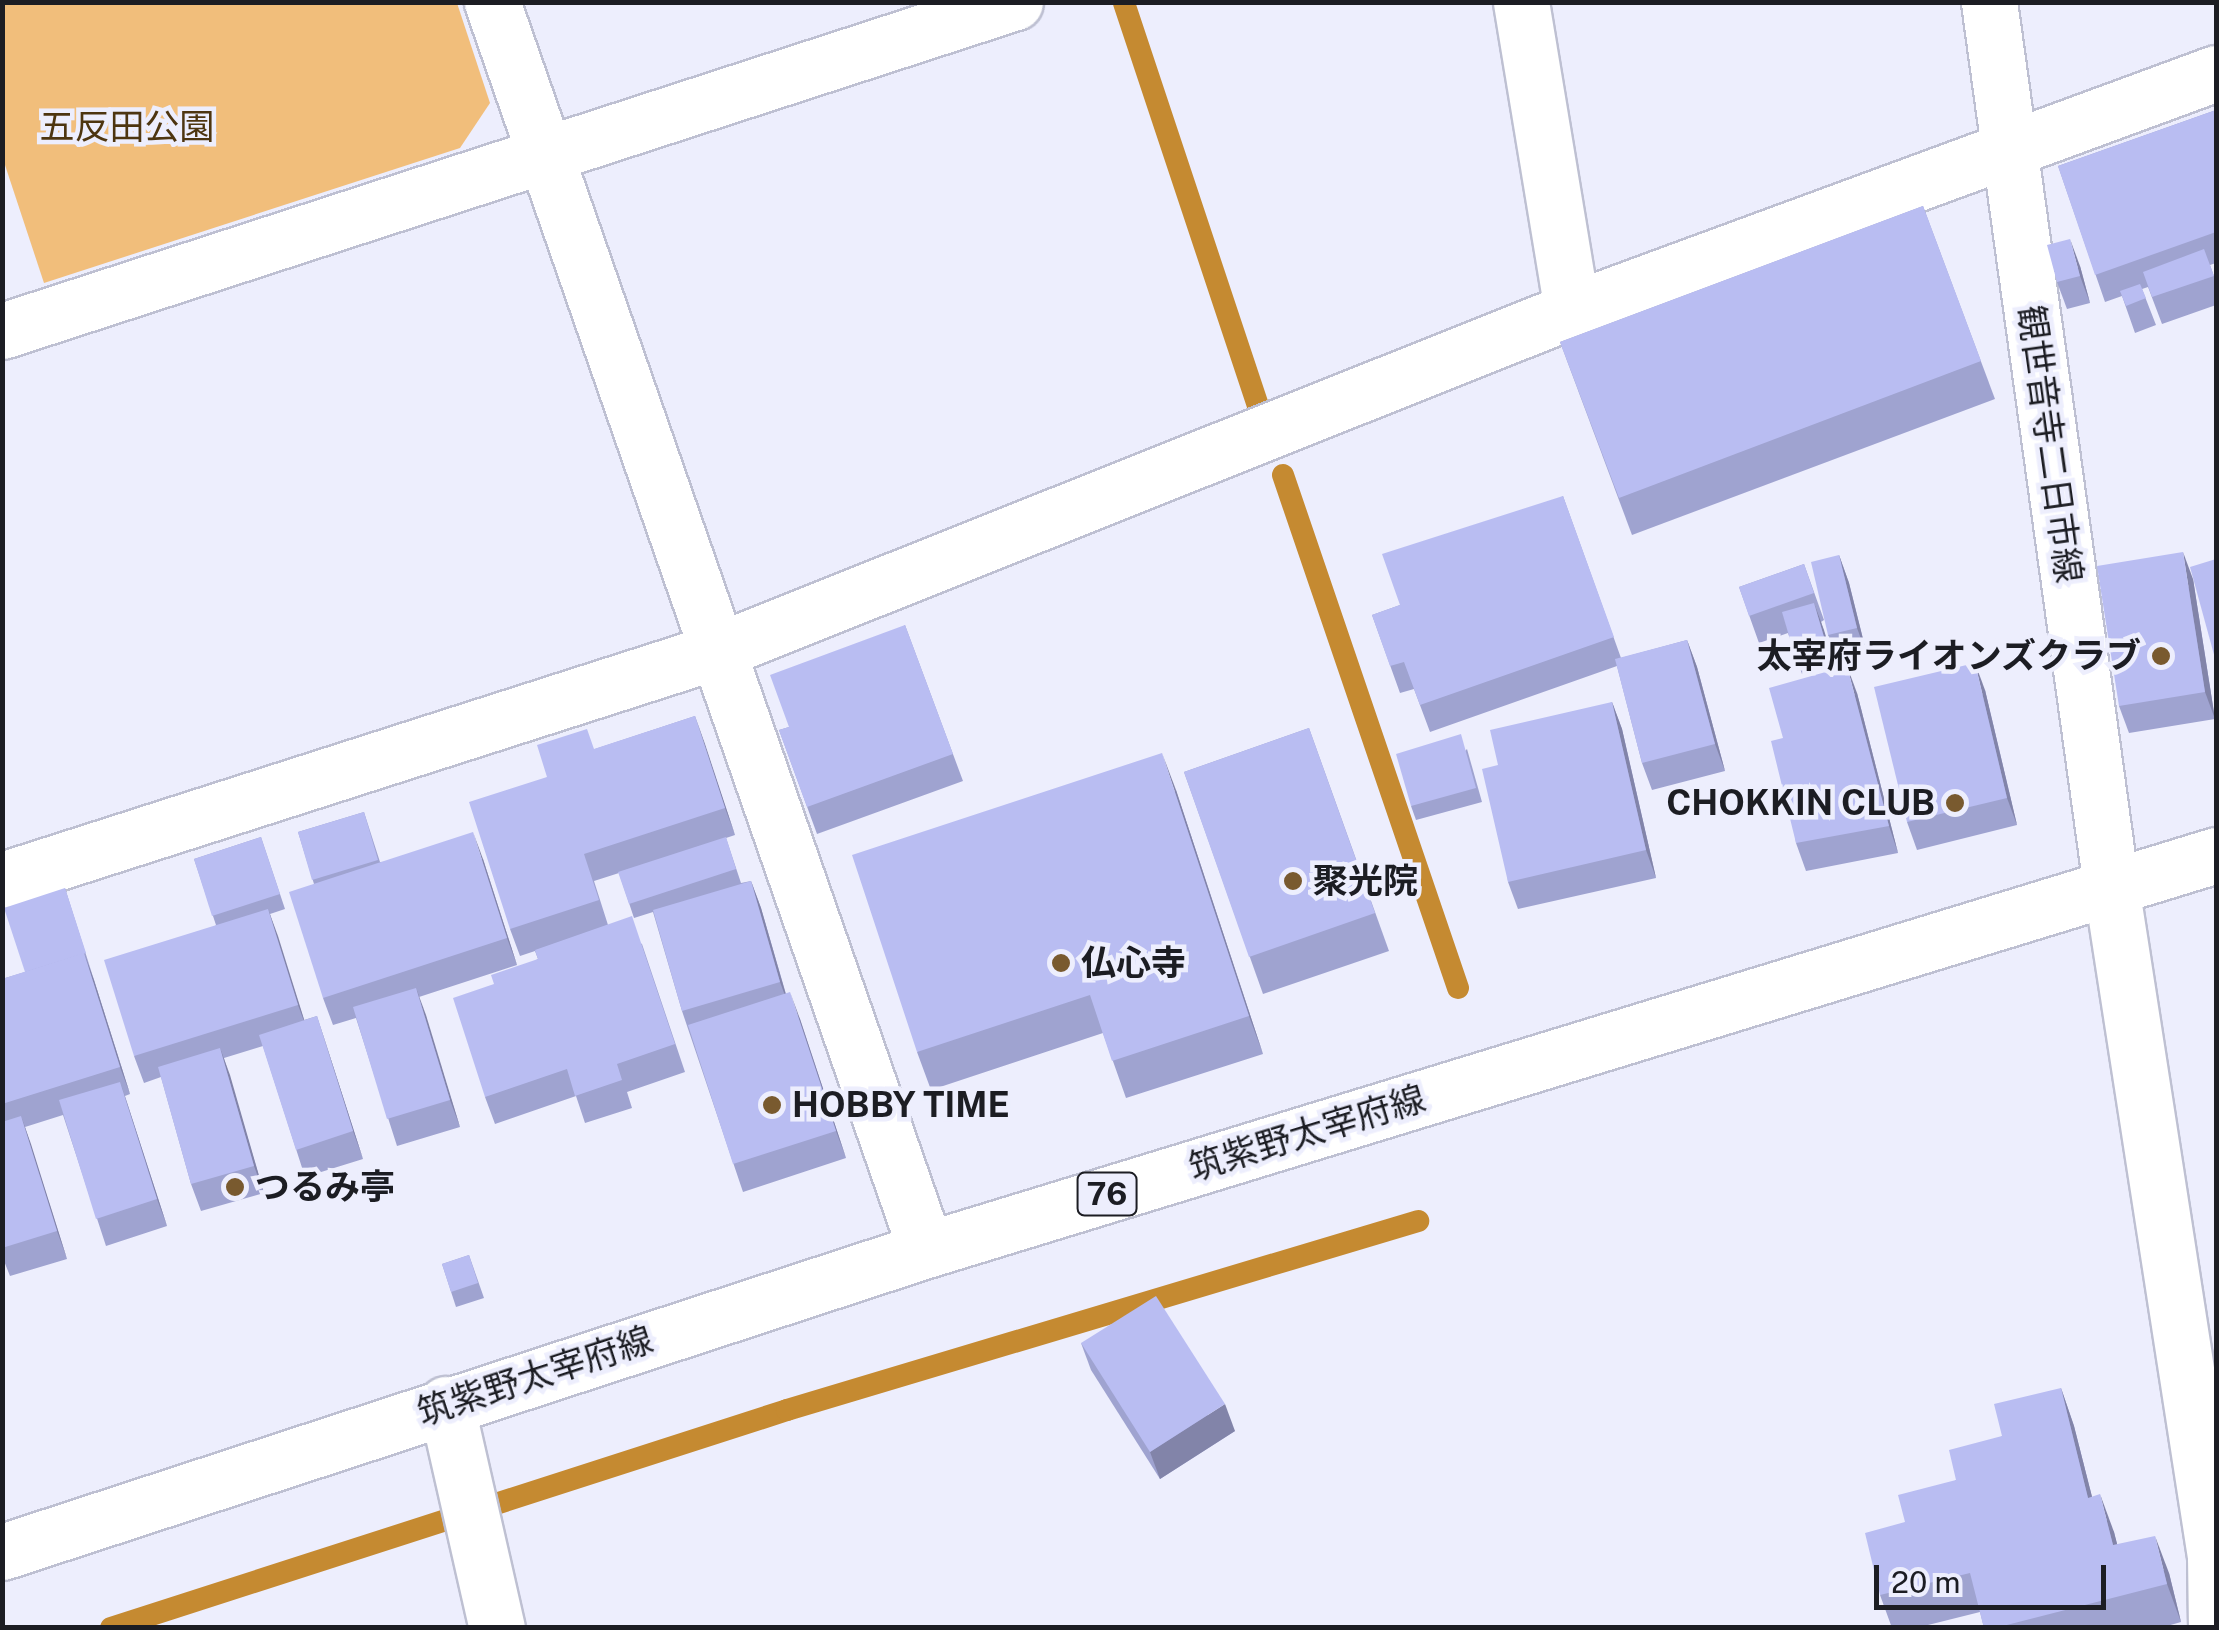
<!DOCTYPE html>
<meta charset="utf-8">
<style>
body{margin:0}
#map{position:relative;width:2219px;height:1630px;overflow:hidden;background:#edeefd;font-family:"Public Sans","Noto Sans JP",sans-serif}
div>[style]{position:absolute}
.green>*{inset:0;background:#f1be7b}
.stream>*{height:22px;margin:-11px;padding:0 11px;transform-origin:11px;border-radius:11px;background:#c58a31}
.roads{filter:drop-shadow(2px 0 #bec0d2) drop-shadow(-2px 0 #bec0d2) drop-shadow(0 2px #bec0d2) drop-shadow(0 -2px #bec0d2)}
.minor>*{height:55px;margin:-27.5px;padding:0 27.5px;transform-origin:27.5px;border-radius:27.5px;background:#fff}
.major>*{height:55px;margin:-27.5px;padding:0 27.5px;transform-origin:27.5px;border-radius:27.5px;background:#fff}
.wall>*{inset:0;background:#9fa3d0}
.shaded-wall>*{inset:0;background:#8284a9}
.building>*{inset:0;background:#b9bdf2}
.dots>*{width:28px;height:28px;translate:-50% -50%;box-sizing:border-box;border:5px solid #edeefd;border-radius:50%}
span{translate:-50% -50%;white-space:nowrap;text-align:center;line-height:1.15;-webkit-text-stroke:9px #edeefd;paint-order:stroke}
.shield-label span{padding:2px 8px;background:#edeefd;border:2px solid;border-radius:8px;-webkit-text-stroke-width:0}
.shield-label{font-size:32px;color:#1c1d23;font-weight:700}
.park-label{font-size:35px;color:#4d3510}
.street-label{font-size:35px;color:#1c1d23}
.poi-label{font-size:35px;color:#1c1d23;font-weight:700}
.right{translate:-100% -50%;text-align:right}
.left{translate:0 -50%;text-align:left}
.frame{position:absolute;inset:0;border:5px solid #1c1d23;pointer-events:none}
.scale{position:absolute;left:1874px;top:1565px;width:232px;height:45px;box-sizing:border-box;border:5px solid #1c1d23;border-top:0;padding-left:12px;font-size:30px;line-height:35px;white-space:nowrap;color:#1c1d23;-webkit-text-stroke:8px #edeefd;paint-order:stroke}
</style>
<div id="map">
<div class="green">
<i style="clip-path:polygon(2px 3px,457px 3px,490px 103px,460px 148px,44px 283px,3px 159px)"></i>
</div>
<div class="stream">
<i style="left:1124px;top:3px;width:425px;rotate:71.6deg"></i>
<i style="left:1283px;top:475px;width:542px;rotate:71.16deg"></i>
<i style="left:111px;top:1628px;width:710px;rotate:-17.87deg"></i>
<i style="left:787px;top:1410px;width:659px;rotate:-16.67deg"></i>
</div>
<div class="roads">
<div class="minor">
<i style="left:492px;top:2px;width:1321px;rotate:70.82deg"></i>
<i style="left:1521px;top:2px;width:312px;rotate:80.6deg"></i>
<i style="left:2px;top:331px;width:1065px;rotate:-17.99deg"></i>
<i style="left:2px;top:880px;width:751px;rotate:-17.76deg"></i>
<i style="left:717px;top:651px;width:920px;rotate:-21.74deg"></i>
<i style="left:1572px;top:310px;width:686px;rotate:-20.2deg"></i>
<i style="left:2111px;top:886px;width:678px;rotate:81.18deg"></i>
<i style="left:2215px;top:1556px;width:72px;rotate:89.2deg"></i>
<i style="left:446px;top:1404px;width:230px;rotate:77.2deg"></i>
</div>
<div class="major">
<i style="left:1989px;top:2px;width:892px;rotate:82.14deg"></i>
<i style="left:2px;top:1552px;width:972px;rotate:-18.1deg"></i>
<i style="left:926px;top:1250px;width:1349px;rotate:-17.02deg"></i>
</div>
</div>
<div class="wall">
<i style="clip-path:polygon(2216px 110px,2216px 263px,2210px 265px,2216px 282px,2216px 305px,2162px 324px,2148px 287px,2142px 289px,2156px 325px,2135px 333px,2122px 296px,2105px 302px,2058px 166px)"></i>
<i style="clip-path:polygon(1923px 206px,1995px 399px,1632px 535px,1560px 342px)"></i>
<i style="clip-path:polygon(2080px 266px,2090px 303px,2067px 309px,2057px 282px)"></i>
<i style="clip-path:polygon(1563px 496px,1621px 658px,1687px 640px,1697px 667px,1725px 771px,1652px 790px,1642px 763px,1617px 666px,1430px 732px,1414px 689px,1400px 693px,1372px 615px,1400px 605px)"></i>
<i style="clip-path:polygon(1839px 555px,1849px 583px,1867px 655px,1838px 662px,1828px 635px)"></i>
<i style="clip-path:polygon(1804px 564px,1824px 620px,1821px 622px,1834px 664px,1802px 674px,1788px 633px,1759px 643px,1739px 587px)"></i>
<i style="clip-path:polygon(2193px 579px,2215px 719px,2129px 733px,2119px 706px)"></i>
<i style="clip-path:polygon(905px 625px,963px 781px,817px 834px,779px 730px,789px 727px)"></i>
<i style="clip-path:polygon(1985px 690px,2017px 825px,1917px 850px,1907px 822px)"></i>
<i style="clip-path:polygon(1857px 693px,1898px 853px,1806px 871px,1796px 843px,1783px 738px)"></i>
<i style="clip-path:polygon(1612px 702px,1622px 729px,1656px 878px,1518px 909px,1508px 882px,1498px 765px)"></i>
<i style="clip-path:polygon(695px 716px,735px 835px,726px 838px,741px 883px,751px 881px,761px 908px,786px 994px,800px 1019px,846px 1158px,743px 1192px,682px 1011px,653px 912px,634px 918px,619px 873px,594px 881px,608px 925px,642px 944px,685px 1072px,627px 1092px,632px 1108px,585px 1123px,576px 1096px,495px 1124px,485px 1097px,494px 984px,538px 959px,535px 951px,520px 956px,510px 929px,547px 777px,595px 749px)"></i>
<i style="clip-path:polygon(1309px 728px,1389px 951px,1263px 994px,1184px 772px)"></i>
<i style="clip-path:polygon(1467px 749px,1482px 802px,1416px 820px,1411px 806px)"></i>
<i style="clip-path:polygon(1176px 790px,1263px 1054px,1126px 1098px,1103px 1033px,931px 1090px,917px 1052px)"></i>
<i style="clip-path:polygon(364px 812px,380px 862px,483px 859px,517px 965px,419px 997px,460px 1127px,397px 1146px,356px 1018px,333px 1025px,323px 998px,314px 884px,298px 832px)"></i>
<i style="clip-path:polygon(261px 837px,285px 909px,270px 914px,304px 1020px,317px 1016px,363px 1159px,305px 1177px,263px 1046px,224px 1058px,264px 1193px,201px 1211px,191px 1184px,161px 1077px,144px 1083px,134px 1056px,216px 925px,194px 859px)"></i>
<i style="clip-path:polygon(65px 888px,130px 1094px,125px 1096px,167px 1226px,106px 1246px,63px 1115px,25px 1127px,67px 1259px,10px 1276px,2px 1256px,2px 979px,25px 972px)"></i>
<i style="clip-path:polygon(469px 1255px,484px 1298px,456px 1307px,442px 1264px)"></i>
<i style="clip-path:polygon(1081px 1343px,1235px 1431px,1160px 1479px,1091px 1370px)"></i>
<i style="clip-path:polygon(2061px 1388px,2074px 1426px,2092px 1497px,2114px 1532px,2117px 1544px,2169px 1573px,2181px 1622px,2160px 1628px,1984px 1628px,1980px 1612px,1916px 1628px,1892px 1628px,1880px 1595px,1905px 1522px,1956px 1480px,2002px 1436px)"></i>
</div>
<div class="shaded-wall">
<i style="clip-path:polygon(2070px 239px,2080px 266px,2090px 303px,2080px 276px)"></i>
<i style="clip-path:polygon(2183px 552px,2193px 579px,2215px 719px,2205px 692px)"></i>
<i style="clip-path:polygon(1839px 555px,1849px 583px,1867px 655px,1857px 628px)"></i>
<i style="clip-path:polygon(1814px 603px,1824px 630px,1834px 664px,1824px 637px)"></i>
<i style="clip-path:polygon(1687px 640px,1697px 667px,1725px 771px,1715px 744px)"></i>
<i style="clip-path:polygon(1975px 663px,1985px 690px,2017px 825px,2007px 798px)"></i>
<i style="clip-path:polygon(1847px 666px,1857px 693px,1898px 853px,1889px 826px)"></i>
<i style="clip-path:polygon(1612px 702px,1622px 729px,1656px 878px,1646px 850px)"></i>
<i style="clip-path:polygon(695px 716px,705px 744px,735px 835px,725px 808px)"></i>
<i style="clip-path:polygon(1162px 753px,1176px 790px,1263px 1054px,1249px 1016px)"></i>
<i style="clip-path:polygon(473px 832px,483px 859px,517px 965px,507px 938px)"></i>
<i style="clip-path:polygon(751px 881px,761px 908px,790px 1009px,780px 982px)"></i>
<i style="clip-path:polygon(268px 909px,278px 936px,308px 1032px,298px 1005px)"></i>
<i style="clip-path:polygon(84px 953px,94px 980px,130px 1094px,120px 1067px)"></i>
<i style="clip-path:polygon(416px 988px,426px 1015px,460px 1127px,450px 1100px)"></i>
<i style="clip-path:polygon(790px 992px,800px 1019px,846px 1158px,836px 1131px)"></i>
<i style="clip-path:polygon(317px 1016px,326px 1044px,363px 1159px,353px 1131px)"></i>
<i style="clip-path:polygon(220px 1048px,230px 1075px,264px 1193px,254px 1166px)"></i>
<i style="clip-path:polygon(120px 1082px,129px 1109px,167px 1226px,157px 1199px)"></i>
<i style="clip-path:polygon(21px 1116px,31px 1144px,67px 1259px,57px 1231px)"></i>
<i style="clip-path:polygon(2061px 1388px,2074px 1426px,2102px 1536px,2088px 1498px)"></i>
<i style="clip-path:polygon(1225px 1404px,1235px 1431px,1160px 1479px,1150px 1452px)"></i>
<i style="clip-path:polygon(2100px 1494px,2114px 1532px,2127px 1583px,2113px 1545px)"></i>
<i style="clip-path:polygon(2155px 1536px,2169px 1573px,2181px 1622px,2167px 1584px)"></i>
</div>
<div class="building">
<i style="clip-path:polygon(2216px 110px,2216px 232px,2095px 275px,2058px 166px)"></i>
<i style="clip-path:polygon(1923px 206px,1981px 361px,1619px 498px,1560px 342px)"></i>
<i style="clip-path:polygon(2070px 239px,2080px 276px,2057px 282px,2047px 245px)"></i>
<i style="clip-path:polygon(2204px 249px,2214px 276px,2152px 297px,2143px 272px)"></i>
<i style="clip-path:polygon(2140px 284px,2146px 298px,2126px 306px,2120px 291px)"></i>
<i style="clip-path:polygon(1563px 496px,1614px 637px,1420px 705px,1404px 662px,1390px 666px,1372px 615px,1400px 605px,1382px 554px)"></i>
<i style="clip-path:polygon(2183px 552px,2205px 692px,2119px 706px,2097px 566px)"></i>
<i style="clip-path:polygon(1839px 555px,1857px 628px,1828px 635px,1811px 562px)"></i>
<i style="clip-path:polygon(2216px 559px,2216px 662px,2190px 567px)"></i>
<i style="clip-path:polygon(1804px 564px,1814px 593px,1749px 616px,1739px 587px)"></i>
<i style="clip-path:polygon(1814px 603px,1824px 637px,1792px 646px,1782px 612px)"></i>
<i style="clip-path:polygon(905px 625px,953px 754px,807px 807px,779px 730px,789px 727px,770px 675px)"></i>
<i style="clip-path:polygon(1687px 640px,1715px 744px,1642px 763px,1615px 659px)"></i>
<i style="clip-path:polygon(1975px 663px,2007px 798px,1907px 822px,1874px 687px)"></i>
<i style="clip-path:polygon(1847px 666px,1889px 826px,1796px 843px,1771px 741px,1783px 738px,1769px 688px)"></i>
<i style="clip-path:polygon(1612px 702px,1646px 850px,1508px 882px,1482px 769px,1498px 765px,1490px 730px)"></i>
<i style="clip-path:polygon(695px 716px,725px 808px,584px 854px,599px 900px,510px 929px,469px 802px,547px 777px,537px 745px,587px 729px,594px 749px)"></i>
<i style="clip-path:polygon(1309px 728px,1375px 913px,1249px 957px,1184px 772px)"></i>
<i style="clip-path:polygon(1461px 734px,1476px 788px,1411px 806px,1396px 754px)"></i>
<i style="clip-path:polygon(1162px 753px,1249px 1016px,1112px 1061px,1090px 995px,917px 1052px,852px 855px)"></i>
<i style="clip-path:polygon(364px 812px,378px 860px,312px 880px,298px 832px)"></i>
<i style="clip-path:polygon(473px 832px,507px 938px,323px 998px,289px 892px)"></i>
<i style="clip-path:polygon(261px 837px,280px 894px,212px 916px,194px 859px)"></i>
<i style="clip-path:polygon(726px 837px,736px 869px,629px 904px,618px 872px)"></i>
<i style="clip-path:polygon(751px 881px,780px 982px,682px 1011px,653px 910px)"></i>
<i style="clip-path:polygon(65px 888px,86px 953px,25px 972px,4px 908px)"></i>
<i style="clip-path:polygon(268px 909px,298px 1005px,134px 1056px,104px 960px)"></i>
<i style="clip-path:polygon(632px 916px,675px 1044px,617px 1064px,622px 1080px,575px 1096px,567px 1069px,485px 1097px,453px 998px,494px 984px,491px 975px,538px 959px,535px 950px)"></i>
<i style="clip-path:polygon(84px 953px,120px 1067px,2px 1104px,2px 979px)"></i>
<i style="clip-path:polygon(416px 988px,450px 1100px,387px 1119px,353px 1007px)"></i>
<i style="clip-path:polygon(790px 992px,836px 1131px,733px 1164px,688px 1025px)"></i>
<i style="clip-path:polygon(317px 1016px,353px 1131px,296px 1150px,259px 1035px)"></i>
<i style="clip-path:polygon(220px 1048px,254px 1166px,191px 1184px,158px 1067px)"></i>
<i style="clip-path:polygon(120px 1082px,157px 1199px,96px 1219px,59px 1100px)"></i>
<i style="clip-path:polygon(21px 1116px,57px 1231px,2px 1248px,2px 1122px)"></i>
<i style="clip-path:polygon(469px 1255px,478px 1283px,451px 1292px,442px 1264px)"></i>
<i style="clip-path:polygon(1156px 1296px,1225px 1404px,1150px 1452px,1081px 1343px)"></i>
<i style="clip-path:polygon(2061px 1388px,2088px 1498px,2100px 1494px,2113px 1545px,2155px 1536px,2167px 1584px,1995px 1628px,1984px 1628px,1970px 1573px,1880px 1595px,1865px 1533px,1905px 1522px,1898px 1495px,1956px 1480px,1949px 1450px,2002px 1436px,1994px 1404px)"></i>
</div>
<div class="dots">
<i style="left:2161px;top:656px;background:#795a2f"></i>
<i style="left:1955px;top:803px;background:#795a2f"></i>
<i style="left:1293px;top:881px;background:#795a2f"></i>
<i style="left:1061px;top:963px;background:#795a2f"></i>
<i style="left:772px;top:1105px;background:#795a2f"></i>
<i style="left:235px;top:1187px;background:#795a2f"></i>
</div>
<div class="shield-label">
<span style="left:1107px;top:1194px">76</span>
</div>
<div class="park-label">
<span style="left:127px;top:127px">五反田公園</span>
</div>
<div class="street-label">
<span style="left:2050px;top:444px;rotate:82deg">観世音寺二日市線</span>
<span style="left:1307px;top:1133px;rotate:-17deg">筑紫野太宰府線</span>
<span style="left:535px;top:1376px;rotate:-18deg">筑紫野太宰府線</span>
</div>
<div class="poi-label">
<span class="right" style="left:2141px;top:656px">太宰府ライオンズクラブ</span>
<span class="right" style="left:1935px;top:803px">CHOKKIN CLUB</span>
<span class="left" style="left:1313px;top:881px">聚光院</span>
<span class="left" style="left:1081px;top:963px">仏心寺</span>
<span class="left" style="left:792px;top:1105px">HOBBY TIME</span>
<span class="left" style="left:255px;top:1187px">つるみ亭</span>
</div>
<div class="frame"></div>
<div class="scale">20 m</div>
</div>
